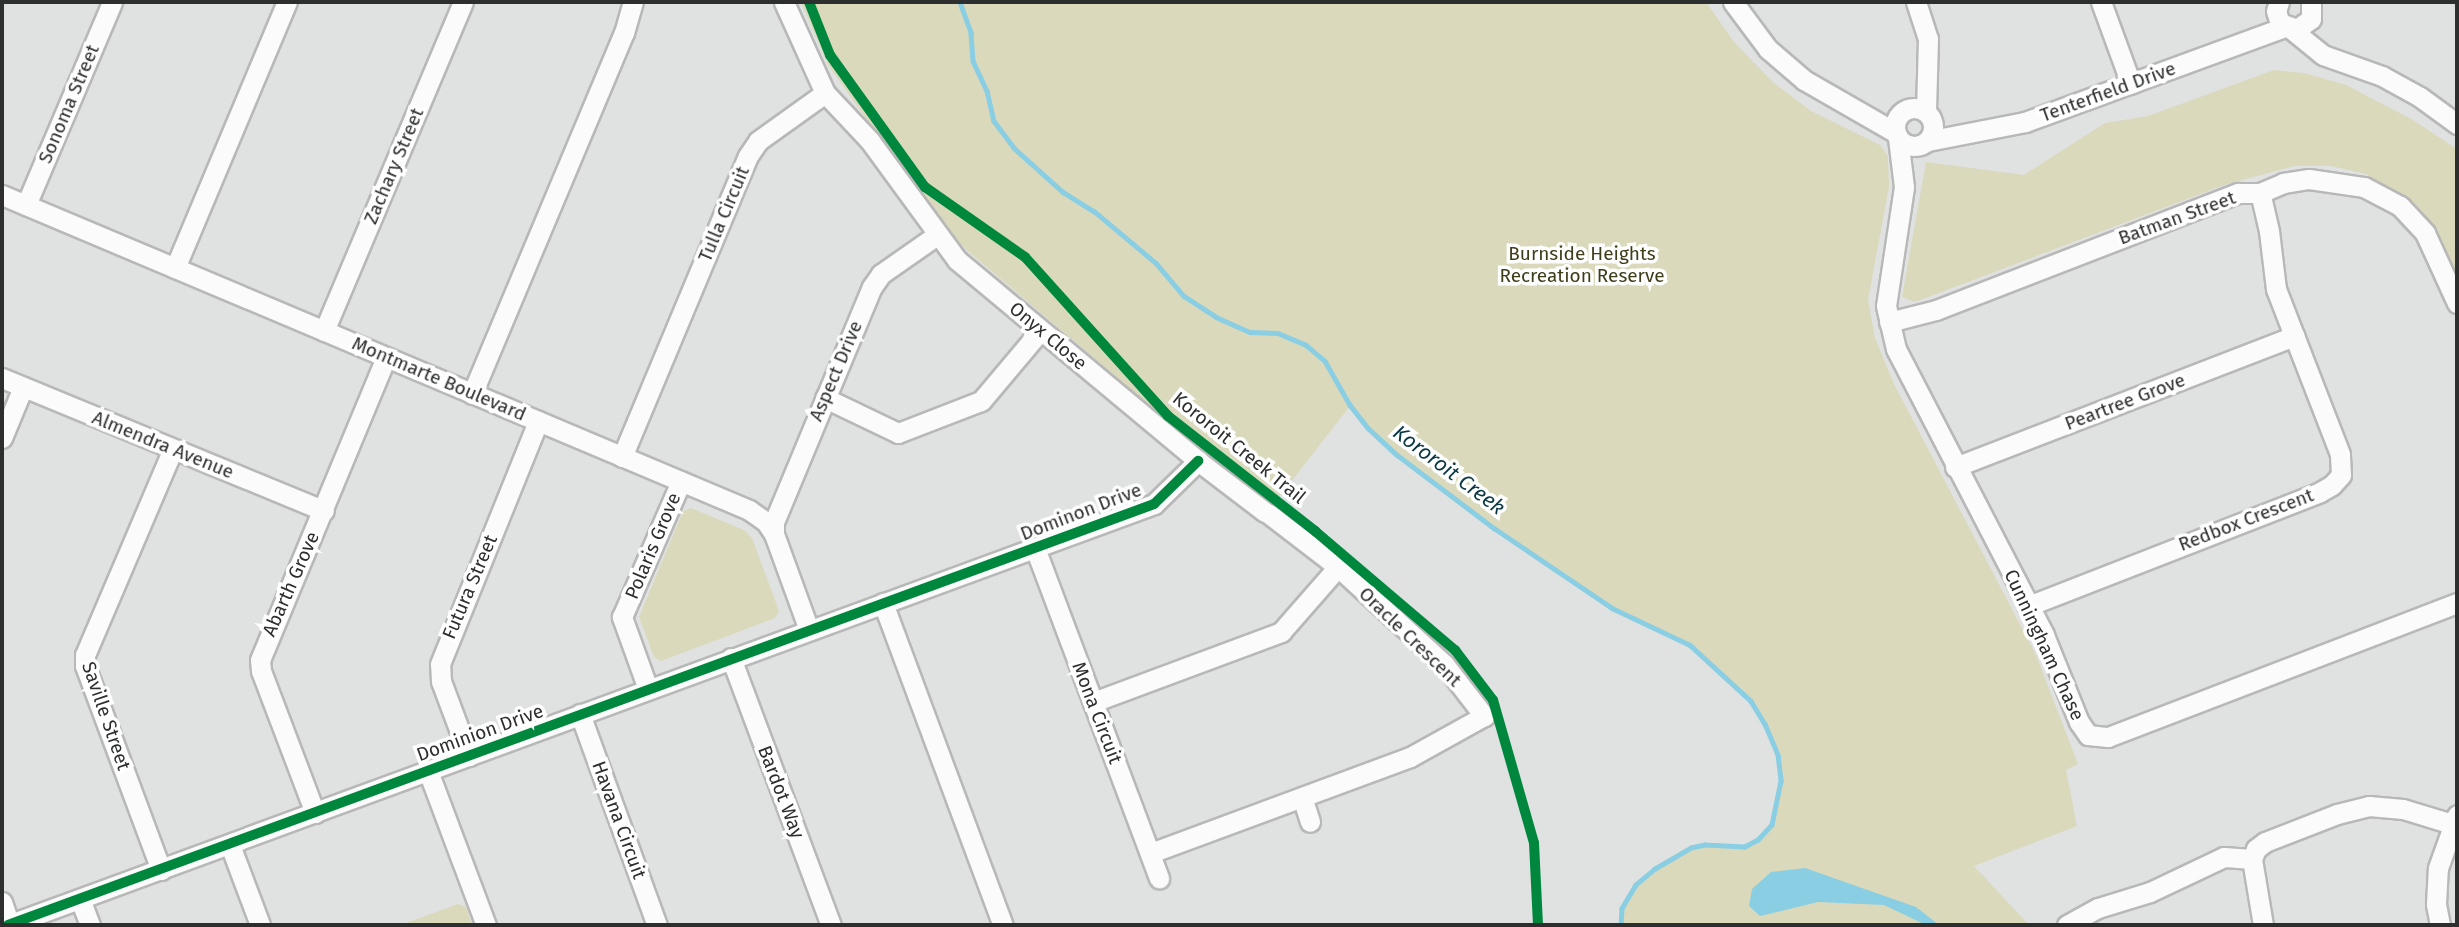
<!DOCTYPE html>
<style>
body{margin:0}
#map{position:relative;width:2459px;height:927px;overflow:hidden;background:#e0e2e1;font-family:"Fira Sans",sans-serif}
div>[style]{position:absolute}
.green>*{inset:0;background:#dad9bc}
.water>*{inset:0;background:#8acee4}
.stream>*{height:4.5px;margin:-2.25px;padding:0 2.25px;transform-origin:2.25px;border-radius:2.25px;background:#8acee4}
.roads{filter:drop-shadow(2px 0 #b7b8b7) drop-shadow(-2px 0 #b7b8b7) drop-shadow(0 2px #b7b8b7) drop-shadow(0 -2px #b7b8b7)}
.minor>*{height:19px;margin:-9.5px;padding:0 9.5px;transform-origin:9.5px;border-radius:9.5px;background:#fafbfa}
.minor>.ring{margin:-9.5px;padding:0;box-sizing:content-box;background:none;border:19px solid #fafbfa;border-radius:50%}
.cycleway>*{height:10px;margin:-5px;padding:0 5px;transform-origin:5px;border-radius:5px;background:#00873e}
span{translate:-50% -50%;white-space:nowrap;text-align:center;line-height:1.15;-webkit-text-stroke:7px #fff;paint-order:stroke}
.street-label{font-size:19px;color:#2d2f2e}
.park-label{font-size:19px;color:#3f3c19}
.water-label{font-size:21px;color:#093744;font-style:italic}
.frame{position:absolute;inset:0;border:4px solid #2d2f2e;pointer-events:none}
</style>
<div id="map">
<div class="green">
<i style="clip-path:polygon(801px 2px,1706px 2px,1734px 42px,1774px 83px,1811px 111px,1880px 145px,1888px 156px,1889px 187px,1868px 300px,1875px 338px,1894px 384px,2036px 655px,2078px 764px,2066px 770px,2077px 826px,1974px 866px,2029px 925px,1621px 925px,1622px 908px,1636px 885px,1655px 869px,1691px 848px,1705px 845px,1745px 847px,1758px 840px,1772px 825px,1781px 781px,1778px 755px,1765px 724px,1751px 701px,1690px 645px,1612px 608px,1494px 528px,1396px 454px,1350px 406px,1273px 505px,1206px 453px,949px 235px,828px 65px)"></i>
<i style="clip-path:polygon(2274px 70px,2304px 73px,2346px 85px,2413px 120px,2457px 149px,2457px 293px,2393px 194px,2366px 174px,2331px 166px,2294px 166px,2224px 185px,1915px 302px,1902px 297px,1926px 162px,2024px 175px,2105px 123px,2148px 116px)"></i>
<i style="clip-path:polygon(691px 508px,744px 530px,752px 538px,779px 611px,775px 618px,661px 661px,654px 657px,639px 617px,683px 511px)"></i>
<i style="clip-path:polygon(458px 904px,466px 907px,472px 925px,401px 925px)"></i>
</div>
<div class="water">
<i style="clip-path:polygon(1805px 868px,1916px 907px,1939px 925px,1926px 925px,1884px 905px,1818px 902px,1760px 916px,1749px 906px,1752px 889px,1771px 872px)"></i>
</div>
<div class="stream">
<i style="left:960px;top:2px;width:33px;rotate:70deg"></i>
<i style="left:971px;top:33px;width:28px;rotate:86deg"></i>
<i style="left:973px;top:61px;width:33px;rotate:65deg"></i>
<i style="left:987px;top:91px;width:31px;rotate:77deg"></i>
<i style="left:994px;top:121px;width:34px;rotate:53deg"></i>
<i style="left:1014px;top:148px;width:66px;rotate:41.9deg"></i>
<i style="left:1063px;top:192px;width:36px;rotate:32deg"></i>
<i style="left:1094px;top:211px;width:81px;rotate:40deg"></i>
<i style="left:1156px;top:263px;width:43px;rotate:49.7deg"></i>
<i style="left:1184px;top:296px;width:38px;rotate:33deg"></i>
<i style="left:1216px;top:317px;width:37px;rotate:24deg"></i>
<i style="left:1250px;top:332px;width:28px;rotate:2deg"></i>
<i style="left:1278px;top:333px;width:30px;rotate:23deg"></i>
<i style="left:1306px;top:345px;width:25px;rotate:40deg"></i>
<i style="left:1325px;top:361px;width:51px;rotate:60.4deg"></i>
<i style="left:1350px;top:405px;width:29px;rotate:52deg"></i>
<i style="left:1368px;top:428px;width:38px;rotate:43deg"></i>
<i style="left:1396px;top:454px;width:123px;rotate:37.1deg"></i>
<i style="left:1494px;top:528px;width:143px;rotate:34.1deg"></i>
<i style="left:1612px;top:608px;width:86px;rotate:25.4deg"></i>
<i style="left:1690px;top:645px;width:83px;rotate:42.6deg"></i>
<i style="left:1751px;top:701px;width:27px;rotate:59deg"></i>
<i style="left:1765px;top:724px;width:34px;rotate:67deg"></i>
<i style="left:1778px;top:755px;width:26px;rotate:83deg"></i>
<i style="left:1781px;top:781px;width:45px;rotate:101.6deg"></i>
<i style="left:1772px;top:825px;width:21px;rotate:133deg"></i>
<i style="left:1758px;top:840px;width:15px;rotate:152deg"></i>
<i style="left:1745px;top:847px;width:40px;rotate:-177.1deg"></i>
<i style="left:1705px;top:845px;width:14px;rotate:168deg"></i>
<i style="left:1691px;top:848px;width:42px;rotate:149.7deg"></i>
<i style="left:1655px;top:869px;width:25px;rotate:140deg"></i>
<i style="left:1636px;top:885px;width:27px;rotate:121deg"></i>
<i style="left:1622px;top:908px;width:17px;rotate:93deg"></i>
</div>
<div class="roads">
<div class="minor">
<i style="left:1733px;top:2px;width:59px;rotate:53.3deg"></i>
<i style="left:1768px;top:49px;width:48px;rotate:40.7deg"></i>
<i style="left:1804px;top:80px;width:106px;rotate:29.9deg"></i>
<i style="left:1916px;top:2px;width:39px;rotate:72deg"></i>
<i style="left:1928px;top:39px;width:73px;rotate:91.6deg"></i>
<i style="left:2101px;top:2px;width:87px;rotate:69.9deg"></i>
<i style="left:2279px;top:2px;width:9px;rotate:108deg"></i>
<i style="left:2276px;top:11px;width:13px;rotate:72deg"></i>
<i style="left:2280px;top:23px;width:18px;rotate:19deg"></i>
<i style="left:2297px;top:29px;width:17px;rotate:-36deg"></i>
<i style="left:2311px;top:19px;width:17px;rotate:-90deg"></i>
<i style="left:2291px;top:29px;width:41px;rotate:39.1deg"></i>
<i style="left:2323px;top:55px;width:63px;rotate:19.6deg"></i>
<i style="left:2382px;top:76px;width:43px;rotate:28.9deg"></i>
<i style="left:2420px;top:97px;width:46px;rotate:36.1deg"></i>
<i style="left:825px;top:93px;width:66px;rotate:46.8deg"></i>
<i style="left:870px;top:141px;width:147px;rotate:53.8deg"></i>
<i style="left:957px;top:260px;width:314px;rotate:39.8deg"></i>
<i style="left:1198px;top:461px;width:84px;rotate:37.3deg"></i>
<i class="ring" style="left:1895px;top:108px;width:19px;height:19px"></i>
<i style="left:1898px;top:138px;width:49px;rotate:83deg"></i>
<i style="left:1904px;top:187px;width:120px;rotate:98.6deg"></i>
<i style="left:1886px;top:306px;width:44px;rotate:76.9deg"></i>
<i style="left:1896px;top:349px;width:322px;rotate:62.6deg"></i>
<i style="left:2044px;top:635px;width:94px;rotate:68.1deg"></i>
<i style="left:2079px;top:722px;width:16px;rotate:55deg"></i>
<i style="left:2088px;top:735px;width:20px;rotate:6deg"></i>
<i style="left:2108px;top:737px;width:374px;rotate:-21deg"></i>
<i style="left:1927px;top:141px;width:100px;rotate:-11deg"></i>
<i style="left:2025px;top:122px;width:277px;rotate:-20.1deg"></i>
<i style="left:2px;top:195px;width:811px;rotate:22.86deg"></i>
<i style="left:749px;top:510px;width:21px;rotate:35deg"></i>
<i style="left:766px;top:522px;width:14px;rotate:56deg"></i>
<i style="left:774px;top:534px;width:102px;rotate:70deg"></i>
<i style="left:26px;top:205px;width:220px;rotate:-67deg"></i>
<i style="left:175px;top:268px;width:289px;rotate:-67.2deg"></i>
<i style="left:1889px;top:322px;width:49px;rotate:-14.3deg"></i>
<i style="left:1936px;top:310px;width:324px;rotate:-21.2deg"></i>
<i style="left:2238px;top:193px;width:22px"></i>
<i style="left:2260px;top:193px;width:25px;rotate:-23deg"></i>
<i style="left:2283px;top:183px;width:26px;rotate:-9deg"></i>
<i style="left:2309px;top:179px;width:56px;rotate:8.3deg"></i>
<i style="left:2364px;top:187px;width:41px;rotate:27.8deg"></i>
<i style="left:2400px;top:206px;width:37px;rotate:47deg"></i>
<i style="left:2425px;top:233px;width:77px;rotate:65.4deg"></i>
<i style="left:324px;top:331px;width:357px;rotate:-67.1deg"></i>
<i style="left:2px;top:378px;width:348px;rotate:22.4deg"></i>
<i style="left:472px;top:394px;width:392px;rotate:-67.2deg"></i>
<i style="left:624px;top:33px;width:32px;rotate:-74deg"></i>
<i style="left:825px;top:398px;width:81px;rotate:25.6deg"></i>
<i style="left:898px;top:433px;width:89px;rotate:-21.1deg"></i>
<i style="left:981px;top:401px;width:92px;rotate:-49.9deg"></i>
<i style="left:2px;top:438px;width:55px;rotate:-67.6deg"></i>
<i style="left:622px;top:457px;width:326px;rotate:-67.3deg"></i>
<i style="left:748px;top:156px;width:18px;rotate:-56deg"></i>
<i style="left:758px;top:141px;width:82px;rotate:-35.6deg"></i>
<i style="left:825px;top:93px;width:100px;rotate:-114.3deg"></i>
<i style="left:1955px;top:467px;width:364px;rotate:-21.1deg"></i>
<i style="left:1269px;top:514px;width:87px;rotate:37.5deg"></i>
<i style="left:774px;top:534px;width:12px;rotate:-90deg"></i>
<i style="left:774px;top:522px;width:255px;rotate:-67.4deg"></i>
<i style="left:872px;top:287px;width:16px;rotate:-55deg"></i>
<i style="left:881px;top:274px;width:68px;rotate:-34.9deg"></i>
<i style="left:1035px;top:548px;width:353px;rotate:69.4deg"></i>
<i style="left:883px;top:603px;width:344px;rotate:69.6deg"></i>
<i style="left:2028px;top:606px;width:313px;rotate:-21.3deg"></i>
<i style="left:2320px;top:492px;width:14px;rotate:-30deg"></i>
<i style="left:2332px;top:485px;width:13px;rotate:-48deg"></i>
<i style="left:2341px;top:475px;width:21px;rotate:-93deg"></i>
<i style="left:2340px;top:454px;width:177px;rotate:-111.2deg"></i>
<i style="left:2276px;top:289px;width:58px;rotate:-96.9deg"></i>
<i style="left:2269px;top:231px;width:39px;rotate:-103deg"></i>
<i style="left:731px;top:658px;width:285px;rotate:69.5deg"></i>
<i style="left:648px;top:689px;width:77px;rotate:-109.9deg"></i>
<i style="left:622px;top:617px;width:148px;rotate:-66.5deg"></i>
<i style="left:1093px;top:702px;width:201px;rotate:-20.4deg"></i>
<i style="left:1281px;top:632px;width:86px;rotate:-48.8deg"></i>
<i style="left:1338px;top:567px;width:144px;rotate:42.5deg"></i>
<i style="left:1444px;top:664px;width:66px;rotate:52.4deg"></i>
<i style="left:1484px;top:716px;width:85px;rotate:151deg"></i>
<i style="left:1410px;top:757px;width:277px;rotate:159.7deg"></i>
<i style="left:580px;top:714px;width:225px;rotate:70deg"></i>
<i style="left:469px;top:756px;width:80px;rotate:-110.5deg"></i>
<i style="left:441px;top:681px;width:17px;rotate:-93deg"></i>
<i style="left:440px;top:664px;width:262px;rotate:-68deg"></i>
<i style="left:428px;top:771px;width:165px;rotate:69.4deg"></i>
<i style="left:1302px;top:797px;width:26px;rotate:72deg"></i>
<i style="left:315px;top:813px;width:152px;rotate:-110.8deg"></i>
<i style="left:261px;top:671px;width:11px;rotate:-95deg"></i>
<i style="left:260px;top:660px;width:328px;rotate:-67.4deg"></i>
<i style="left:230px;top:845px;width:85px;rotate:69.4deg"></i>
<i style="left:161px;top:870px;width:218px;rotate:-110.4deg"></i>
<i style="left:85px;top:666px;width:11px;rotate:-90deg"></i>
<i style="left:85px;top:655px;width:224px;rotate:-66.9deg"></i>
<i style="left:80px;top:899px;width:28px;rotate:69deg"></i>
<i style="left:2px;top:902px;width:24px;rotate:71deg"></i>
<i style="left:8px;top:925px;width:1221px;rotate:-20.17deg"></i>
<i style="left:1154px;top:504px;width:62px;rotate:-44.3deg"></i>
<i style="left:2067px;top:925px;width:35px;rotate:-29deg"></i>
<i style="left:2098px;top:908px;width:54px;rotate:-17.1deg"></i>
<i style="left:2150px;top:892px;width:82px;rotate:-25.3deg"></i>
<i style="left:2224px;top:857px;width:28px;rotate:4deg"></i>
<i style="left:2263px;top:925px;width:67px;rotate:-99.5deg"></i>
<i style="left:2252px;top:859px;width:11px;rotate:-68deg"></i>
<i style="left:2256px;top:849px;width:11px;rotate:-38deg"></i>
<i style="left:2265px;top:842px;width:77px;rotate:-21.3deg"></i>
<i style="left:2337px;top:814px;width:33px;rotate:-14deg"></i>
<i style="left:2369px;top:806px;width:34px;rotate:5deg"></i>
<i style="left:2403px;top:809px;width:51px;rotate:17deg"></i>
<i style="left:2440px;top:925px;width:21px;rotate:-101deg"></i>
<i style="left:2436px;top:904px;width:36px;rotate:-87deg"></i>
<i style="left:2438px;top:868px;width:56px;rotate:-70.3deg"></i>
</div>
</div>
<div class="cycleway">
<i style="left:809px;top:2px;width:57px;rotate:68.4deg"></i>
<i style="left:830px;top:55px;width:163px;rotate:54.3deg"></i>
<i style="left:925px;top:187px;width:122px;rotate:35deg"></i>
<i style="left:1025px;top:257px;width:214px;rotate:48deg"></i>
<i style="left:1168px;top:416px;width:187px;rotate:38deg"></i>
<i style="left:1315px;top:531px;width:184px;rotate:40.4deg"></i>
<i style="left:1455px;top:650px;width:63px;rotate:52.8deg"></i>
<i style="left:1493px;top:700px;width:149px;rotate:74deg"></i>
<i style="left:1534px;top:843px;width:82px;rotate:87.2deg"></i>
<i style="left:8px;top:925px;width:1221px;rotate:-20.17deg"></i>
<i style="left:1154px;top:504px;width:62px;rotate:-44.3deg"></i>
</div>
<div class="street-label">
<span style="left:2108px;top:92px;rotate:-20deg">Tenterfield Drive</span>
<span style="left:69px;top:104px;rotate:-67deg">Sonoma Street</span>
<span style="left:394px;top:166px;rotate:-67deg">Zachary Street</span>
<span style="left:724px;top:214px;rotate:-67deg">Tulla Circuit</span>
<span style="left:2177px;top:218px;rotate:-20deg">Batman Street</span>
<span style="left:1048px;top:336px;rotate:40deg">Onyx Close</span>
<span style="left:836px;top:371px;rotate:-67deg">Aspect Drive</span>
<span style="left:439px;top:379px;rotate:23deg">Montmarte Boulevard</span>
<span style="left:2125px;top:402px;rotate:-21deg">Peartree Grove</span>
<span style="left:163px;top:445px;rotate:22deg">Almendra Avenue</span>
<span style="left:1239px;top:448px;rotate:39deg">Kororoit Creek Trail</span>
<span style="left:1081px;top:512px;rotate:-21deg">Dominon Drive</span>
<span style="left:2246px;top:520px;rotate:-21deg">Redbox Crescent</span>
<span style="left:653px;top:546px;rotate:-67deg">Polaris Grove</span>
<span style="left:291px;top:584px;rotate:-66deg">Abarth Grove</span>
<span style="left:470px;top:587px;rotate:-67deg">Futura Street</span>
<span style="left:1410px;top:637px;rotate:44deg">Oracle Crescent</span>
<span style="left:2044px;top:645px;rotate:65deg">Cunningham Chase</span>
<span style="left:1097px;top:713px;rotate:69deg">Mona Circuit</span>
<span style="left:106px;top:716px;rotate:71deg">Saville Street</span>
<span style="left:480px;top:733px;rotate:-20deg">Dominion Drive</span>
<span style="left:781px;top:792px;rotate:69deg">Bardot Way</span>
<span style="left:619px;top:820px;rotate:70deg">Havana Circuit</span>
</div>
<div class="park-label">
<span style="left:1582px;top:265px">Burnside Heights<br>Recreation Reserve</span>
</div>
<div class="water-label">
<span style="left:1449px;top:470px;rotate:37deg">Kororoit Creek</span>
</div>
<div class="frame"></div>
</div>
